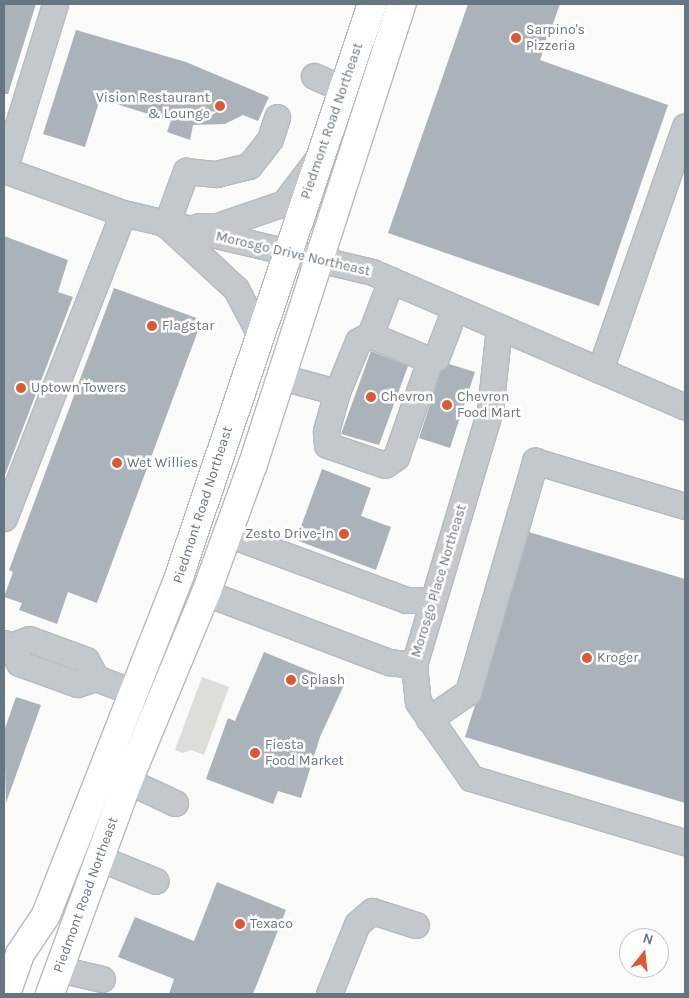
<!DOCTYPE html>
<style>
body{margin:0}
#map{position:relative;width:689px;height:998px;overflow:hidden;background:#fafaf8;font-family:Karla,sans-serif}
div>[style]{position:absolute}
.green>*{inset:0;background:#dadfd7}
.building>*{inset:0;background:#aab3b9}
.roads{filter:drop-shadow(1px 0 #b5babe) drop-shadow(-1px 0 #b5babe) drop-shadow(0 1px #b5babe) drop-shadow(0 -1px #b5babe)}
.minor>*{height:25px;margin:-12.5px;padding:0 12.5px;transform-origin:12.5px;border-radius:12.5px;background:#c3c8cc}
.major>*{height:28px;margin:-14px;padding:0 14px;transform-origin:14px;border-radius:14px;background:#fff}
.dots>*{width:14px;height:14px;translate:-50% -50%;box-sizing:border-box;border:2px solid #fff;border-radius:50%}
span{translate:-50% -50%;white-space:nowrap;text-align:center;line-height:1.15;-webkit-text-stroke:5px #fff;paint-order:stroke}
.poi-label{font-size:14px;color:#657683}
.left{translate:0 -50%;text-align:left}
.right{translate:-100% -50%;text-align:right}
.street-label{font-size:14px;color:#657683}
.frame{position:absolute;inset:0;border:5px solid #657683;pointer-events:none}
.north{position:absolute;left:619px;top:928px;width:50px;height:50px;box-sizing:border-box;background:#fff;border:1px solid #c1c8cd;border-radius:50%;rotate:16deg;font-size:14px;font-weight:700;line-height:20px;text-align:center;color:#657683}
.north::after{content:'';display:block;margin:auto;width:18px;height:22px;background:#e4572e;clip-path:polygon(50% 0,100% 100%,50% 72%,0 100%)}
</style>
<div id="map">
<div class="green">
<i style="clip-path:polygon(202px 677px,229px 687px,204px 755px,191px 750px,183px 753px,175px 750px)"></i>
</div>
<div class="building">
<i style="clip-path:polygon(4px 4px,36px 4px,8px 94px,4px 94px)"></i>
<i style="clip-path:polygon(468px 4px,560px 4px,540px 60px,668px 105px,599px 306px,388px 233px)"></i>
<i style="clip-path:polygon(76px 30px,186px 62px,269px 97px,258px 121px,243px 115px,225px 124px,193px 125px,190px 140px,167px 132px,171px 121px,100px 99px,85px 147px,43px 134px)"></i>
<i style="clip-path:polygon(4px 236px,68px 260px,58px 292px,73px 297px,5px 475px)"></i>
<i style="clip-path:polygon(114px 288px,202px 320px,97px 603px,68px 592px,57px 624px,19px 610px,22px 603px,4px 597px,13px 572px,9px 570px)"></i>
<i style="clip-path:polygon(371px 351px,408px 366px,379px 445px,341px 434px)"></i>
<i style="clip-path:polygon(449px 364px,475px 372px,450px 448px,419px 438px,441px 371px)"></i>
<i style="clip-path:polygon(322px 469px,371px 488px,361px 516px,391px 527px,376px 570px,296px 540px)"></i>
<i style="clip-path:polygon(529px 532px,685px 579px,685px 803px,465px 737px)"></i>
<i style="clip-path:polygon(264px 652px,344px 685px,320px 737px,301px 798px,278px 791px,273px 804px,206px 779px,228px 718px,235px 721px)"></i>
<i style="clip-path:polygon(16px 697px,41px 705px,6px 803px,4px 731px)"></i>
<i style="clip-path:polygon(217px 882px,286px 910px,253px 994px,169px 994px,174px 979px,118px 957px,135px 917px,194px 941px)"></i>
</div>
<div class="roads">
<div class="minor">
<i style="left:314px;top:76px;width:32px;rotate:24deg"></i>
<i style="left:4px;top:170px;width:127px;rotate:19.9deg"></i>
<i style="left:123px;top:213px;width:256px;rotate:13.3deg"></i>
<i style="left:372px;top:272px;width:341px;rotate:23.3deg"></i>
<i style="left:4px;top:170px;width:174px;rotate:-72.9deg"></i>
<i style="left:166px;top:225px;width:58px;rotate:-69.7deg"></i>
<i style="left:186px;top:171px;width:30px;rotate:6deg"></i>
<i style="left:216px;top:174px;width:34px;rotate:-14deg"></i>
<i style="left:249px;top:166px;width:34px;rotate:-52deg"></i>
<i style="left:270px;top:139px;width:23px;rotate:-72deg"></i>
<i style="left:168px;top:226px;width:93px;rotate:42.8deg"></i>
<i style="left:236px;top:289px;width:50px;rotate:62.4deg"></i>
<i style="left:199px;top:226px;width:18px"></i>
<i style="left:217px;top:226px;width:71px;rotate:-18.9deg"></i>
<i style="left:284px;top:203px;width:53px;rotate:-52.7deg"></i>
<i style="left:499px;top:327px;width:83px;rotate:96.2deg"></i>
<i style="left:490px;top:410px;width:266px;rotate:106.6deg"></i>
<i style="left:414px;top:665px;width:37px;rotate:84deg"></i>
<i style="left:418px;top:702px;width:93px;rotate:55.1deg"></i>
<i style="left:471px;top:778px;width:223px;rotate:16.7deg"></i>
<i style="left:370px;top:335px;width:65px;rotate:22.6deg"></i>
<i style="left:430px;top:360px;width:6px;rotate:-18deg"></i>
<i style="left:436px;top:358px;width:53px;rotate:-69.2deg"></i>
<i style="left:600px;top:370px;width:258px;rotate:-70.8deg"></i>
<i style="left:281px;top:377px;width:58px;rotate:15deg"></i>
<i style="left:337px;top:392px;width:55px;rotate:-67.6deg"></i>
<i style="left:358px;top:341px;width:13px;rotate:-27deg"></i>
<i style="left:370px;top:335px;width:59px;rotate:-69.1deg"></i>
<i style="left:337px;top:392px;width:41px;rotate:105.8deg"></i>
<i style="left:326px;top:431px;width:14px;rotate:86deg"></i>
<i style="left:327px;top:445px;width:61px;rotate:19deg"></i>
<i style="left:385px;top:465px;width:14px;rotate:-36deg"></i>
<i style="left:396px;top:457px;width:103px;rotate:-70.7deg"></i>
<i style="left:4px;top:518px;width:327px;rotate:-68.7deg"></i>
<i style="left:228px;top:534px;width:190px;rotate:20.3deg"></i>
<i style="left:406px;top:600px;width:27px"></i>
<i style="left:206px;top:593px;width:196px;rotate:20.7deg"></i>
<i style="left:389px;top:662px;width:25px;rotate:7deg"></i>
<i style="left:4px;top:643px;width:8px;rotate:23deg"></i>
<i style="left:11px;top:646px;width:19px;rotate:65deg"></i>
<i style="left:19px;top:663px;width:62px;rotate:19.9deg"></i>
<i style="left:77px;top:684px;width:20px;rotate:-18deg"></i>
<i style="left:96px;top:678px;width:40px;rotate:21deg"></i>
<i style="left:11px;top:646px;width:19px;rotate:-21deg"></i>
<i style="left:29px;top:639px;width:61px;rotate:20.2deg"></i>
<i style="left:86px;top:660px;width:21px;rotate:61deg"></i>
<i style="left:429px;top:719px;width:47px;rotate:-34.7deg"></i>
<i style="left:468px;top:692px;width:241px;rotate:-73.8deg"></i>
<i style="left:535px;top:461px;width:157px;rotate:16.7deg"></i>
<i style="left:128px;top:781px;width:52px;rotate:25.1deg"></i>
<i style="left:99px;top:858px;width:61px;rotate:22deg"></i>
<i style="left:59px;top:969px;width:44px;rotate:13.1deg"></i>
<i style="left:329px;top:994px;width:75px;rotate:-68.2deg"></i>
<i style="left:357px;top:924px;width:20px;rotate:-41deg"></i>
<i style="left:372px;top:911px;width:46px;rotate:17.7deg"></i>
</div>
<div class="major">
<i style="left:6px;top:994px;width:42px;rotate:-70.7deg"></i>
<i style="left:20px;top:954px;width:47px;rotate:-56.3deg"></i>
<i style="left:46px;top:915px;width:366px;rotate:-68.5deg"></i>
<i style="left:180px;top:574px;width:601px;rotate:-71.38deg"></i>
<i style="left:50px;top:994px;width:227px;rotate:-69.9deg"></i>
<i style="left:128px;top:781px;width:204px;rotate:-67.5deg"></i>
<i style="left:206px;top:593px;width:137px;rotate:-70deg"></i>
<i style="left:253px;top:464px;width:484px;rotate:-72.1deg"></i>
</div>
</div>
<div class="dots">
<i style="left:516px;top:38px;background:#e4572e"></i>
<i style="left:220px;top:106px;background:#e4572e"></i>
<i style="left:152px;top:326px;background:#e4572e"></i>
<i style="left:21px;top:388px;background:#e4572e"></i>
<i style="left:371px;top:397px;background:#e4572e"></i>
<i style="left:447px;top:405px;background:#e4572e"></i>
<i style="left:117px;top:463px;background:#e4572e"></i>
<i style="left:344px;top:534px;background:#e4572e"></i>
<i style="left:587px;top:658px;background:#e4572e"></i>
<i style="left:291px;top:680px;background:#e4572e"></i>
<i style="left:255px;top:753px;background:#e4572e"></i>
<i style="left:240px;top:924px;background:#e4572e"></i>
</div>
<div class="poi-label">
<span class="left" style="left:526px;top:38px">Sarpino's<br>Pizzeria</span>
<span class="right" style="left:210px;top:106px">Vision Restaurant<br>&amp; Lounge</span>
<span class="left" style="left:162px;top:326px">Flagstar</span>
<span class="left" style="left:31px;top:388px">Uptown Towers</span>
<span class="left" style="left:381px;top:397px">Chevron</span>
<span class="left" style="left:457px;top:405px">Chevron<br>Food Mart</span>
<span class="left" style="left:127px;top:463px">Wet Willies</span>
<span class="right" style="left:334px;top:534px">Zesto Drive-In</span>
<span class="left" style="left:597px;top:658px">Kroger</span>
<span class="left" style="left:301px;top:680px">Splash</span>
<span class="left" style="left:265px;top:753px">Fiesta<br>Food Market</span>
<span class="left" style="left:250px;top:924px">Texaco</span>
</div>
<div class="street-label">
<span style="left:332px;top:121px;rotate:-71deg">Piedmont Road Northeast</span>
<span style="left:293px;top:254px;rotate:13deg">Morosgo Drive Northeast</span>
<span style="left:203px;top:505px;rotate:-72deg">Piedmont Road Northeast</span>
<span style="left:439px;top:581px;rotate:-73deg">Morosgo Place Northeast</span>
<span style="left:86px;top:895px;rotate:-70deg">Piedmont Road Northeast</span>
</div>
<div class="frame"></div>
<div class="north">N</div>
</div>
